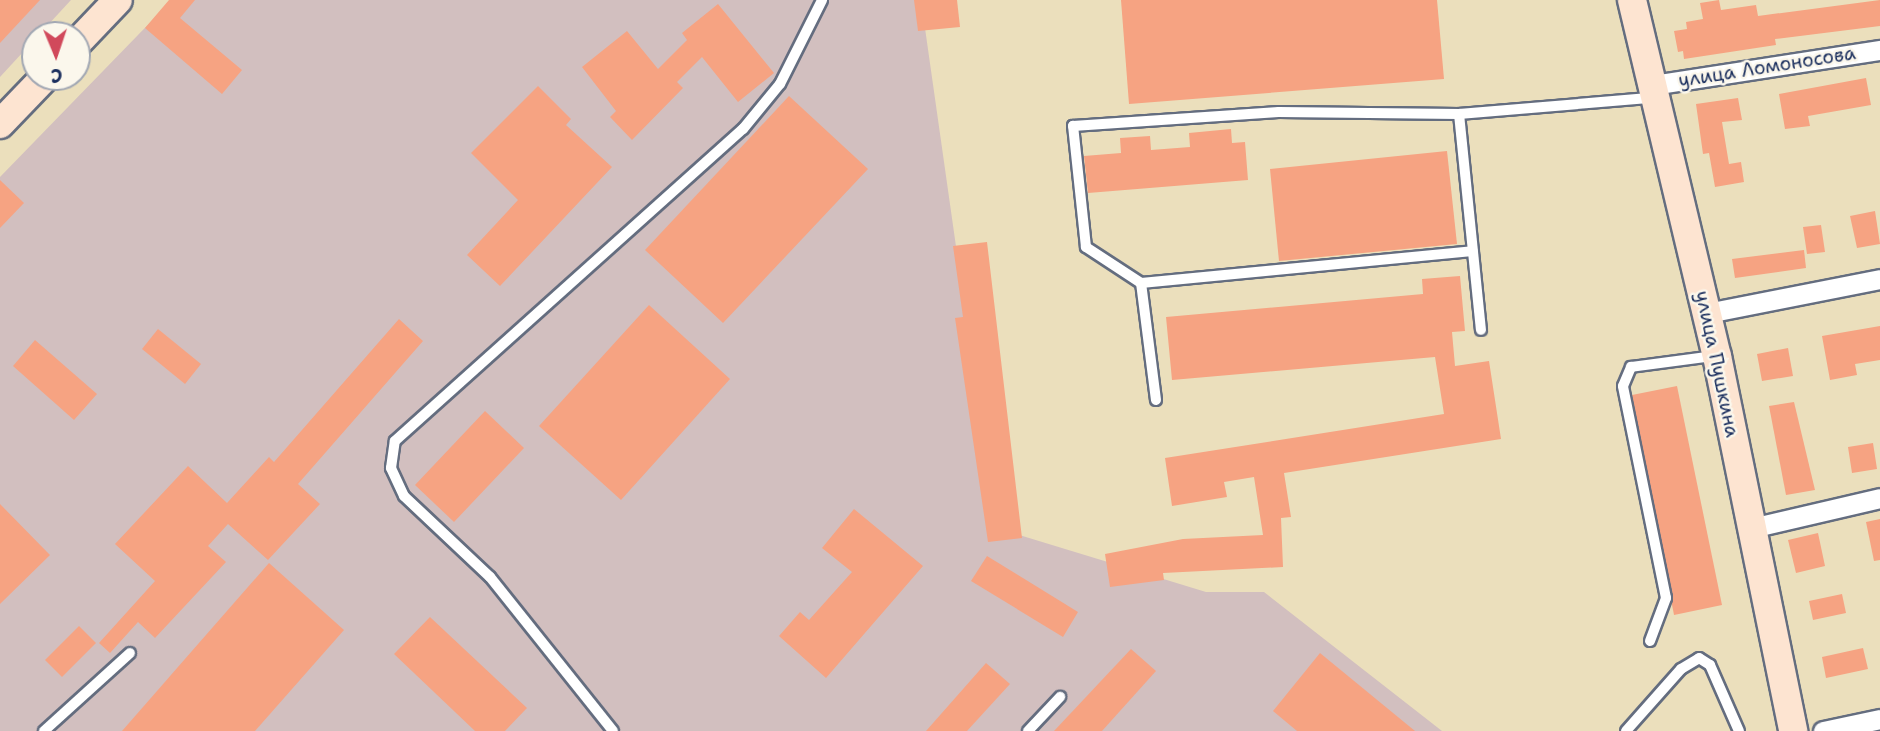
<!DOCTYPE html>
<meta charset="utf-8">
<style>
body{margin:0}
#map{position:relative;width:1880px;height:731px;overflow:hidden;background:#ebdfbc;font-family:"Shantell Sans",sans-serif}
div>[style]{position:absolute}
.industrial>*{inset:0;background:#d2bfbf}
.building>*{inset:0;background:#f6a382}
.roads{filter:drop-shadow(2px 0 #646d7f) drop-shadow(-2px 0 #646d7f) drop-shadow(0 2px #646d7f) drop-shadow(0 -2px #646d7f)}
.lane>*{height:10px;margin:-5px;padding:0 5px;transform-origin:5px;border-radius:5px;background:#fff}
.street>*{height:19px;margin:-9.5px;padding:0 9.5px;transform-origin:9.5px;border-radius:9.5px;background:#fff}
.secondary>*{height:28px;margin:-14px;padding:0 14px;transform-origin:14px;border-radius:14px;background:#fde4d1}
span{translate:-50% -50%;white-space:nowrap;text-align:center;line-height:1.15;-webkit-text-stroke:5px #fbf7ec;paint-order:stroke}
.street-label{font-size:19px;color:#1b2f5e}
.north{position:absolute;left:21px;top:21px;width:70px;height:70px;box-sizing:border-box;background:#fbf7ec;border:2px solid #a1a7b3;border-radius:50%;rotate:178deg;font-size:19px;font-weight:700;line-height:28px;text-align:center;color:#1b2f5e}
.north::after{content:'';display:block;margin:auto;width:24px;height:32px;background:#d1495b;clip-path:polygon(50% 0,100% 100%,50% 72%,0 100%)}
</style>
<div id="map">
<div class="industrial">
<i style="clip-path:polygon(0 0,71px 0,0 77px)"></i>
<i style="clip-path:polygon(172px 0,921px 0,996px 528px,1206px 592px,1264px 592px,1442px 731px,0 731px,0 177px)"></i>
</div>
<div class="building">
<i style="clip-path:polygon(0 0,40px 0,0 43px)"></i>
<i style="clip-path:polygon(169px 0,195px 0,180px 18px,242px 70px,222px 94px,145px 28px)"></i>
<i style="clip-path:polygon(914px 0,957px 0,960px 27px,918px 31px)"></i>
<i style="clip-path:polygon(1121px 0,1437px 0,1444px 79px,1129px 104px)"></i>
<i style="clip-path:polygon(1719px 0,1721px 10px,1756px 5px,1758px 16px,1880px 0,1880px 26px,1775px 39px,1776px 45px,1684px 59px,1683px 51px,1678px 52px,1674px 31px,1687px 29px,1686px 22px,1703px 19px,1700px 3px)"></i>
<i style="clip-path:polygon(718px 4px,774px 73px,738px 102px,702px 57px,677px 82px,683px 88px,632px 140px,610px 117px,616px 111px,582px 67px,627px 31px,658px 69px,687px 40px,682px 33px)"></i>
<i style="clip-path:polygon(1866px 78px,1871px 105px,1808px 116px,1810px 126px,1785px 129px,1779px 94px)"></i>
<i style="clip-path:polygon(538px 86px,571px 119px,566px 125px,612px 167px,500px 286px,467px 255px,518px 200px,471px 153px)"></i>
<i style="clip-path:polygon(789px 96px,868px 169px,723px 323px,645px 250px)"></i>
<i style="clip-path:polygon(1738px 98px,1742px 120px,1722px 122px,1729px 164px,1741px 162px,1744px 182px,1715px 187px,1709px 153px,1703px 154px,1696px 104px)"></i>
<i style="clip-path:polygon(1231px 129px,1232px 143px,1245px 142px,1248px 180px,1088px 193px,1084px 156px,1121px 153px,1120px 138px,1150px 136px,1151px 150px,1190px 147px,1189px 133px)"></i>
<i style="clip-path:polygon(1447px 151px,1457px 244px,1279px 261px,1270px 169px)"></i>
<i style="clip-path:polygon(0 180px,24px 203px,0 228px)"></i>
<i style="clip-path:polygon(1875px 211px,1880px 244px,1857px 248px,1850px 216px)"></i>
<i style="clip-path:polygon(1821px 225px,1825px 252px,1807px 254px,1803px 227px)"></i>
<i style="clip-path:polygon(987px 242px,1022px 538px,988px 542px,955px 318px,963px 317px,953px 246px)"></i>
<i style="clip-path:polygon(1804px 250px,1806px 268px,1735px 278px,1732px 259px)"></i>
<i style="clip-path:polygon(1460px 276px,1465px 331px,1452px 332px,1455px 366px,1489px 361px,1501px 439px,1284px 473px,1291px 517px,1281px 518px,1283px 567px,1163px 573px,1164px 580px,1110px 587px,1105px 554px,1183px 539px,1263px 535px,1254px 477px,1224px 482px,1227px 497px,1172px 506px,1165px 458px,1444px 414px,1435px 357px,1172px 380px,1166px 317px,1423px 294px,1422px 279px)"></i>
<i style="clip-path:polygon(649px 305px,730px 379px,621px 500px,539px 426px)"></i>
<i style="clip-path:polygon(399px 319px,423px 341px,298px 484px,320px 504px,268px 560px,228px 524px,208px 546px,226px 562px,155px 638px,138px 622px,110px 653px,99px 643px,155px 581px,115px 544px,188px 466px,227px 503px,269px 457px,274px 462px)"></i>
<i style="clip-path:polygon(1880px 326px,1880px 360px,1855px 364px,1857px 375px,1830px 380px,1822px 336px)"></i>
<i style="clip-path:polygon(158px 329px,201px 364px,185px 384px,142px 349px)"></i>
<i style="clip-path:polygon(35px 340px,97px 394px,74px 420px,13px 366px)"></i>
<i style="clip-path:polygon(1788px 348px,1793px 376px,1762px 381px,1757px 354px)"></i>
<i style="clip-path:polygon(1677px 386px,1722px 605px,1674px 615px,1632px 395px)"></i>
<i style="clip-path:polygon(1794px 402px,1815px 490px,1786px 495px,1769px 406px)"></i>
<i style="clip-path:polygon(485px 411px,524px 448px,454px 522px,415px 485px)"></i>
<i style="clip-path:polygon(1873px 443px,1877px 469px,1852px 473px,1848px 447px)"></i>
<i style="clip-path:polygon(0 504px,50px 555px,0 604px)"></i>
<i style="clip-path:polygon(854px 509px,923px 566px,826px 678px,779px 636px,800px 612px,809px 620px,852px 572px,822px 548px)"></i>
<i style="clip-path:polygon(1880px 519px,1880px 560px,1874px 561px,1866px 522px)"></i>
<i style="clip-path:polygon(1818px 533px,1825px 566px,1796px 573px,1788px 540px)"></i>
<i style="clip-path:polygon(987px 556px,1078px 612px,1063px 637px,971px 581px)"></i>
<i style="clip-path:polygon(269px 563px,344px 630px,255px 731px,122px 731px)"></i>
<i style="clip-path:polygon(1842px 594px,1846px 613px,1813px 620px,1809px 601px)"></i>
<i style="clip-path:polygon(430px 617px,527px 708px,505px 731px,475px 731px,394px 654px)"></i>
<i style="clip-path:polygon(79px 626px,96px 643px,62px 677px,45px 660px)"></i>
<i style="clip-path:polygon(1863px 648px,1868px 669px,1826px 678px,1822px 657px)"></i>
<i style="clip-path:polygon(1131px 649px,1156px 671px,1102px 731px,1054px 731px)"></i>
<i style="clip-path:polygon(1320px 653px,1415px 731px,1297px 731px,1273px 711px)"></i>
<i style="clip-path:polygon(986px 663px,1010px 684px,967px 731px,926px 731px)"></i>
</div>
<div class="roads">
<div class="lane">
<i style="left:1459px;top:114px;width:217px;rotate:84.2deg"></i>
<i style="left:1141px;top:283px;width:333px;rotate:-5.5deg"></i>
<i style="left:1156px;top:400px;width:118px;rotate:-97.3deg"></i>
<i style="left:1141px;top:283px;width:66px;rotate:-146.8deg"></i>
<i style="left:1086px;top:247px;width:122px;rotate:-96.1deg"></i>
<i style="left:1073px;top:126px;width:206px;rotate:-3.9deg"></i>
<i style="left:1279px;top:112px;width:180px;rotate:0.6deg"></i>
<i style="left:1459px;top:114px;width:193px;rotate:-4.8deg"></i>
<i style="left:1650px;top:641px;width:46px;rotate:-69.6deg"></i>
<i style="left:1666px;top:598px;width:216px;rotate:-101.5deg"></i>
<i style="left:1623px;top:386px;width:21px;rotate:-67deg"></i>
<i style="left:1631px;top:367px;width:83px;rotate:-7.6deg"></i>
<i style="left:44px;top:731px;width:116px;rotate:-42.2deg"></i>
<i style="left:613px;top:731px;width:197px;rotate:-128.6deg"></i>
<i style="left:490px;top:577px;width:118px;rotate:-136.7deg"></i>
<i style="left:404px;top:496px;width:31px;rotate:-115deg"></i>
<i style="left:391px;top:468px;width:27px;rotate:-82deg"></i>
<i style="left:395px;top:441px;width:467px;rotate:-41.9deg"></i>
<i style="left:743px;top:129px;width:58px;rotate:-50.6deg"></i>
<i style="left:780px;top:84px;width:94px;rotate:-63.4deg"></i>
<i style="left:1028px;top:731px;width:47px;rotate:-46.7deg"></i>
<i style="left:1626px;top:731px;width:83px;rotate:-48.4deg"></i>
<i style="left:1681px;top:669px;width:21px;rotate:-31deg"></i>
<i style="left:1699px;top:658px;width:13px;rotate:32deg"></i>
<i style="left:1710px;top:665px;width:72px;rotate:66.3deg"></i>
</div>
<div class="street">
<i style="left:1653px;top:85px;width:230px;rotate:-8.8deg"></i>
<i style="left:1707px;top:313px;width:176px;rotate:-11.1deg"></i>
<i style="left:1751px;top:528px;width:132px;rotate:-13.1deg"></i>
<i style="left:1823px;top:731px;width:58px;rotate:-11.9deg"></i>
</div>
<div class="secondary">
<i style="left:1632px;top:0;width:366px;rotate:76.6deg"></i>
<i style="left:1717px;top:356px;width:383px;rotate:78.5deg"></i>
<i style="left:77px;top:43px;width:59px;rotate:-46.4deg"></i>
<i style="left:0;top:124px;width:65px;rotate:-46.2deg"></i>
</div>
</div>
<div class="street-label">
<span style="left:1767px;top:67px;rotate:-9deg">улица Ломоносова</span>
<span style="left:1717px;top:364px;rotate:78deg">улица Пушкина</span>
</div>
<div class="north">С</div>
</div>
